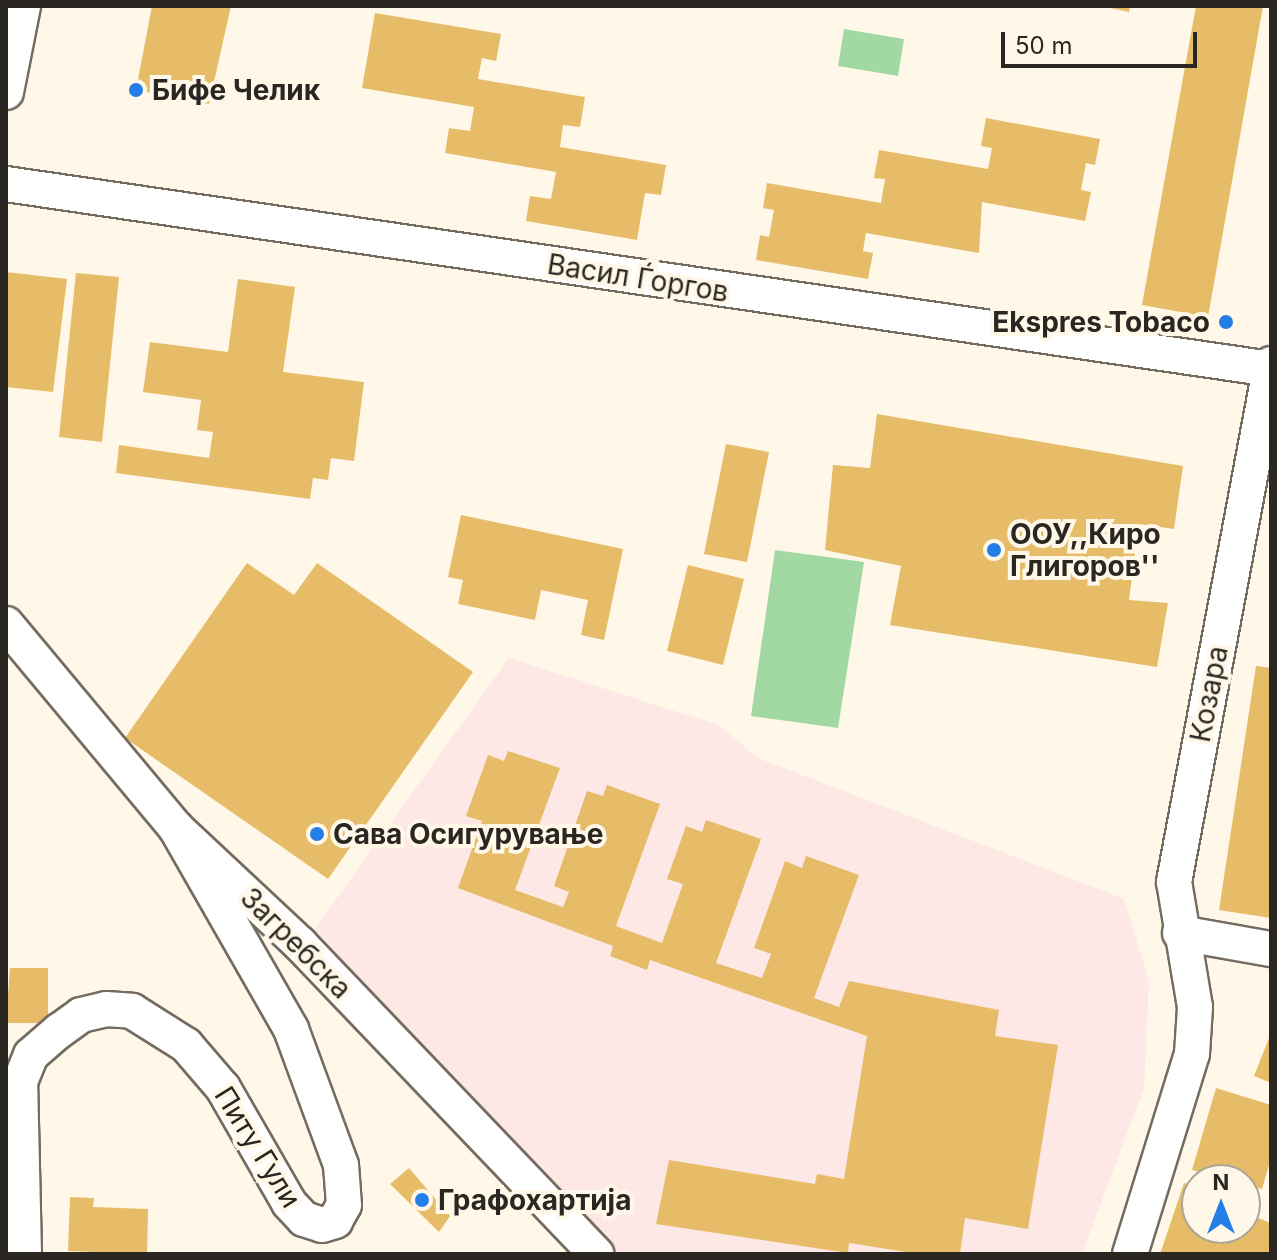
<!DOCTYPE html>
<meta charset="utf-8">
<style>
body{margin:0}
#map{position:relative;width:1277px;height:1260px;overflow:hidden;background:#fff7e8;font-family:Inter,sans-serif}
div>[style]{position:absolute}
.medical>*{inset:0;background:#fee8e6}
.green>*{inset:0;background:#a2d9a2}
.building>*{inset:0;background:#e6bc68}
.roads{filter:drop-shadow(2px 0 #736c5f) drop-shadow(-2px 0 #736c5f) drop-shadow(0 2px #736c5f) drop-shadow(0 -2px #736c5f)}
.minor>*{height:34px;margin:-17px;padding:0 17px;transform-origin:17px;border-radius:17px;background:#fff}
.dots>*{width:22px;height:22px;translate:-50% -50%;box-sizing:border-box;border:4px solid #fff7e8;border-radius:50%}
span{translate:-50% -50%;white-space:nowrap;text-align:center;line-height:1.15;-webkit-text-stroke:8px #fff7e8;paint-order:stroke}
.poi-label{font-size:28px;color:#2a2722;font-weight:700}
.left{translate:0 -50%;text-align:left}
.right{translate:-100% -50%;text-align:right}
.street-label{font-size:28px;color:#2a2722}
.frame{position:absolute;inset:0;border:8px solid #2a2722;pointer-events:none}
.north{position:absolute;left:1181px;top:1164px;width:80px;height:80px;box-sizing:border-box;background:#fff7e8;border:2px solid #aaa499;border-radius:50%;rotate:0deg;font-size:22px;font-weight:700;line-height:32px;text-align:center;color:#2a2722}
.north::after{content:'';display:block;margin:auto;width:28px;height:36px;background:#247ee8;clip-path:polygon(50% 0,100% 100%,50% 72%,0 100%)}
.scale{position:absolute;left:1001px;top:32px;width:196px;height:36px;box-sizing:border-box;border:4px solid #2a2722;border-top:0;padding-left:10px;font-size:24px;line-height:28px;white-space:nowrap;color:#2a2722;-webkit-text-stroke:6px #fff7e8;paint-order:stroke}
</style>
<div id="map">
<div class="medical">
<i style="clip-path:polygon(509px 658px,718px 725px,758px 758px,1124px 899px,1149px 981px,1144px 1088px,1082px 1254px,610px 1254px,309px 937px)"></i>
</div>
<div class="green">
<i style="clip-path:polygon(844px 29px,904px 39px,898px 76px,838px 66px)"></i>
<i style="clip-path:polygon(775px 550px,864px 562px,838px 728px,751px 716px)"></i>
</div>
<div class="building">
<i style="clip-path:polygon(152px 6px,231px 6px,209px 104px,136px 90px)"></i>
<i style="clip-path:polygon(1101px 6px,1130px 6px,1129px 12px)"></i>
<i style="clip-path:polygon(1196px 6px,1263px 6px,1208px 317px,1142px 305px)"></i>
<i style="clip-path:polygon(375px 13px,501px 34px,496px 61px,482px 58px,478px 79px,585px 97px,580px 127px,563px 125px,560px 147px,666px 165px,661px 195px,645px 193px,637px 240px,526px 221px,530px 196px,551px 199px,556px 172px,445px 153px,449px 128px,470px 131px,474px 107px,362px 88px)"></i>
<i style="clip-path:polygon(986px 118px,1100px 139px,1095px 165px,1086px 163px,1081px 190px,1091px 192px,1085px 221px,982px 202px,979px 253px,866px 233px,863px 251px,873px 253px,868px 279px,756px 260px,760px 235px,769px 237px,774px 210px,763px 208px,767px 183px,881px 203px,885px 179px,874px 178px,879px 150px,988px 169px,992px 148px,981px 146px)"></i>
<i style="clip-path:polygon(6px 272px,67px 279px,53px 392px,6px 387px)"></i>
<i style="clip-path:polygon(76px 273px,119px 277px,102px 442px,59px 437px)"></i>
<i style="clip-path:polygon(238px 279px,295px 287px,283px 372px,364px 382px,354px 461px,331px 458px,328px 480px,313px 478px,310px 499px,116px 473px,119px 445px,209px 458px,213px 432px,197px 430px,201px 400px,143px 392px,150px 342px,228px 352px)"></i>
<i style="clip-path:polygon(877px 414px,1183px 466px,1174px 529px,1139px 524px,1129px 600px,1168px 603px,1157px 667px,890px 625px,901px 566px,825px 550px,833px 465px,870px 468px)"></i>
<i style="clip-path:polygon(726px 444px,769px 452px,747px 562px,704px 554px)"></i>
<i style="clip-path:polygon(461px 515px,623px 549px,604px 640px,581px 635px,588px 600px,541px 590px,535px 620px,458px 604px,463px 580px,448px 577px)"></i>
<i style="clip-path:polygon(247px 563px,294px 595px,317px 563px,473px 672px,328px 879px,125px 738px)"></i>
<i style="clip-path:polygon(688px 565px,744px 579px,723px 665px,667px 651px)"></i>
<i style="clip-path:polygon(1256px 666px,1271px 668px,1271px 918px,1219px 910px)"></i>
<i style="clip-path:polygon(508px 751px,560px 768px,515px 890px,563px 907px,569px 892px,554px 886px,587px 791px,603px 796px,607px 785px,660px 804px,616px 926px,662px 943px,683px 884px,667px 879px,686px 826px,702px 832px,706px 820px,761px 839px,716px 963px,762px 978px,771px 954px,754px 948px,785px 861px,802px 868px,806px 856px,859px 875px,814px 998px,839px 1007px,849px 981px,999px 1010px,995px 1036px,1058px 1045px,1028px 1229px,965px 1218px,960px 1254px,919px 1254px,849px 1243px,848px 1253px,656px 1224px,669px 1160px,815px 1184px,817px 1174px,844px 1179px,867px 1036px,650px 960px,647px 970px,610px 956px,613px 946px,458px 888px,482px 821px,466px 816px,488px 755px,504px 761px)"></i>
<i style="clip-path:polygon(10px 968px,48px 968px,48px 1023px,6px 1023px)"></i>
<i style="clip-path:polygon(1271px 1033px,1271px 1083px,1254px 1076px)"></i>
<i style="clip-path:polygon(1216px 1088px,1271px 1105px,1271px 1158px,1262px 1189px,1192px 1170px)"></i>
<i style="clip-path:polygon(409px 1168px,450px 1216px,439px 1232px,390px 1184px)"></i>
<i style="clip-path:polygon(1184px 1183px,1197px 1187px,1197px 1228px,1245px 1228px,1245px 1213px,1271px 1223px,1271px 1254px,1160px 1254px)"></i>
<i style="clip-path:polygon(70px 1197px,94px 1198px,93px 1207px,148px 1209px,147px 1254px,68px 1251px)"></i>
</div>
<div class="roads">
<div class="minor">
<i style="left:6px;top:92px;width:88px;rotate:-78.8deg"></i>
<i style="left:6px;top:184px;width:1278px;rotate:8.32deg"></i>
<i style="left:6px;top:624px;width:266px;rotate:50.2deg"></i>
<i style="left:176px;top:828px;width:170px;rotate:43.1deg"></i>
<i style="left:300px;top:944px;width:429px;rotate:46.3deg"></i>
<i style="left:1180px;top:933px;width:92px;rotate:10deg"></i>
<i style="left:24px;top:1254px;width:172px;rotate:-91.3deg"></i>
<i style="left:20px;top:1082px;width:29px;rotate:-68deg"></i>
<i style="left:31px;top:1055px;width:37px;rotate:-41deg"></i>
<i style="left:59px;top:1031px;width:27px;rotate:-36deg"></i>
<i style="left:81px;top:1015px;width:26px;rotate:-13deg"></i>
<i style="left:106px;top:1009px;width:26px;rotate:4deg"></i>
<i style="left:132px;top:1011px;width:64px;rotate:32.2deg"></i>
<i style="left:186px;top:1045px;width:57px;rotate:49.3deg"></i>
<i style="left:223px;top:1088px;width:133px;rotate:60.1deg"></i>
<i style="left:289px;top:1203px;width:22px;rotate:47deg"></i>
<i style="left:304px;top:1219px;width:19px;rotate:18deg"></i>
<i style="left:322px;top:1225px;width:14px;rotate:-17deg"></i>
<i style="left:335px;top:1221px;width:18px;rotate:-61deg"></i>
<i style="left:344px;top:1205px;width:40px;rotate:-94.3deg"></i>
<i style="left:341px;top:1165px;width:145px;rotate:-110.2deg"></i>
<i style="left:291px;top:1029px;width:232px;rotate:-119.8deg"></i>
<i style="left:1130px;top:1254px;width:209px;rotate:-72.8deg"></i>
<i style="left:1192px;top:1054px;width:47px;rotate:-86.3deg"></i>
<i style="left:1195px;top:1007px;width:127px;rotate:-99.5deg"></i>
<i style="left:1174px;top:882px;width:527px;rotate:-79.39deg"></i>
</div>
</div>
<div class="dots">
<i style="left:136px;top:90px;background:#247ee8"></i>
<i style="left:1226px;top:322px;background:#247ee8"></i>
<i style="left:994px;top:550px;background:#247ee8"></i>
<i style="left:317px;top:834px;background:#247ee8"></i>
<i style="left:422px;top:1200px;background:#247ee8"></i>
</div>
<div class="poi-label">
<span class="left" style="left:152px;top:90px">Бифе Челик</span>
<span class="right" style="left:1210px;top:322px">Ekspres Tobaco</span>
<span class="left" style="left:1010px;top:550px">ООУ,,Киро<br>Глигоров''</span>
<span class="left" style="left:333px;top:834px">Сава Осигурување</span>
<span class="left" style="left:438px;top:1200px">Графохартија</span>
</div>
<div class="street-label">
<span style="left:638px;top:278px;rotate:9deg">Васил Ѓоргов</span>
<span style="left:1209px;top:694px;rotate:-79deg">Козара</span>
<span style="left:296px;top:943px;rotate:45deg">Загребска</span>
<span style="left:258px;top:1147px;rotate:58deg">Питу Гули</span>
</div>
<div class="frame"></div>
<div class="north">N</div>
<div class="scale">50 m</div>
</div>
